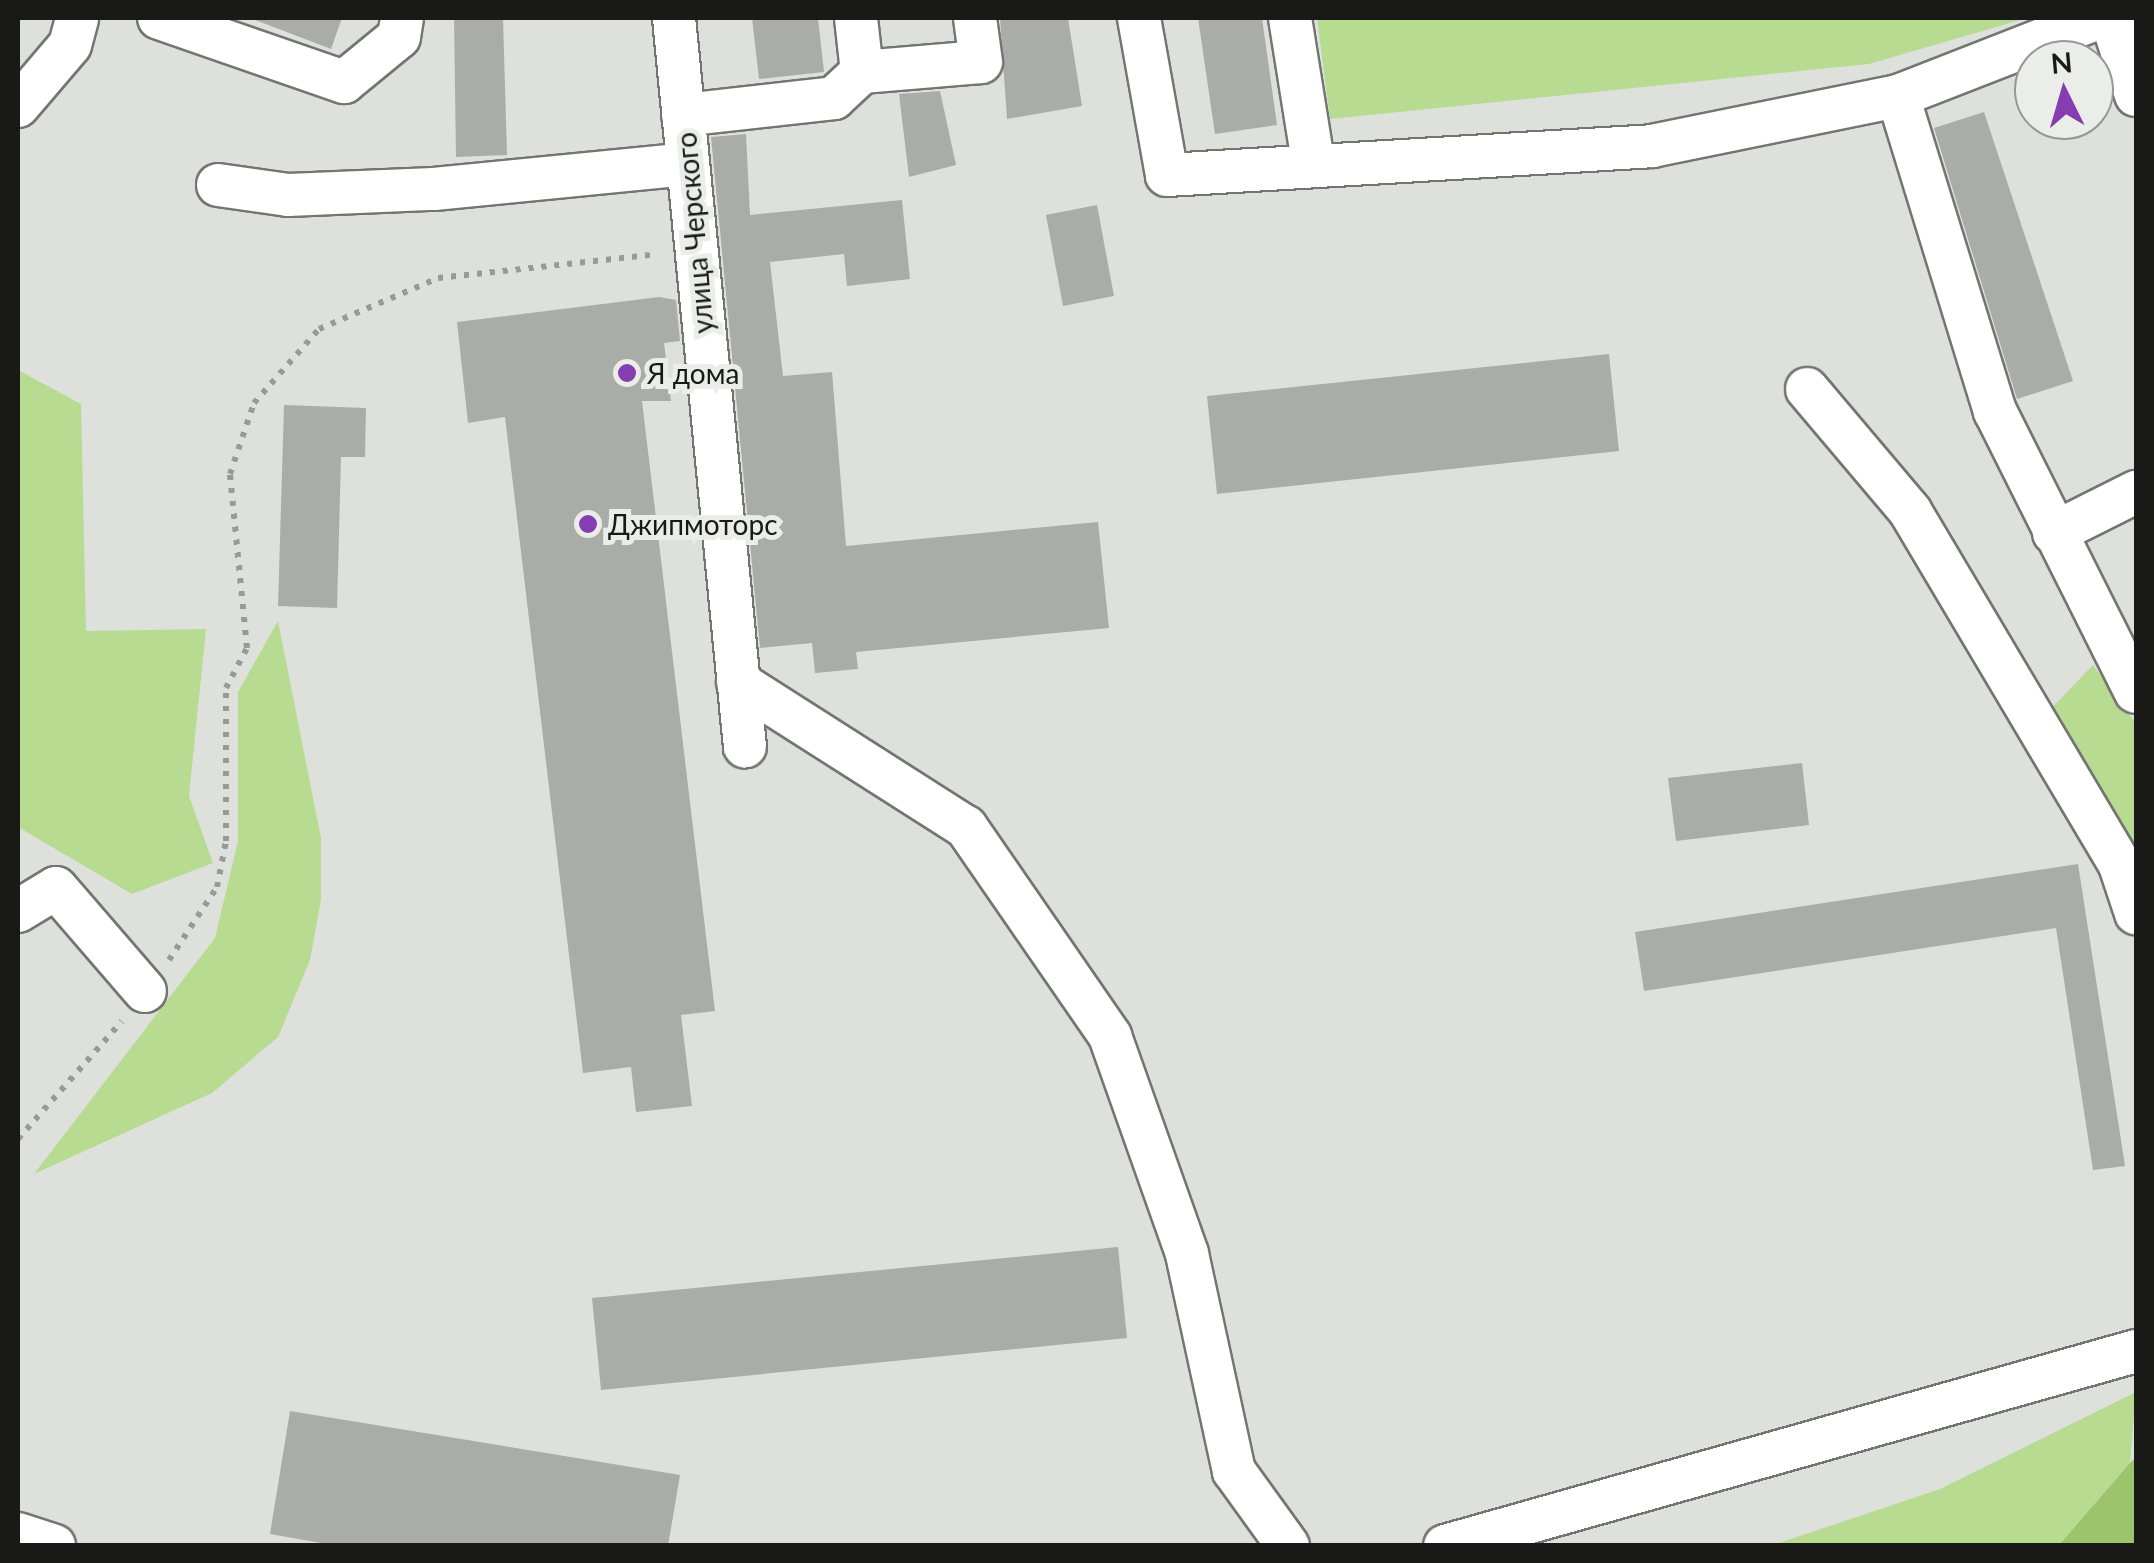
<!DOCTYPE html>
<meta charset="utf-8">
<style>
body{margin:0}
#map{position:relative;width:2154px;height:1563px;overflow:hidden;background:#dee0dc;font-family:Lato,sans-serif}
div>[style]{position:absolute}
.green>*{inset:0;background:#b8db92}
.water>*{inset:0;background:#9bc46d}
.building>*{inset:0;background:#aaaca8}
.path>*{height:6px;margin-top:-3px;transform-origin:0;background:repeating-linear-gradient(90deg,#999a97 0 5px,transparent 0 13px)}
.roads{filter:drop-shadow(2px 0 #737571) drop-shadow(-2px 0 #737571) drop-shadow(0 2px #737571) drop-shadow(0 -2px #737571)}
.minor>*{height:42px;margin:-21px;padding:0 21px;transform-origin:21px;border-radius:21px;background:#fff}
.dots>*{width:28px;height:28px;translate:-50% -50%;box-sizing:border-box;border:5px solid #ebede9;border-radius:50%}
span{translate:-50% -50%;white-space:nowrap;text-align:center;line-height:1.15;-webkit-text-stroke:10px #ebede9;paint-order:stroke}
.street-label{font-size:28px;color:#191918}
.poi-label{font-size:28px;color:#191918}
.left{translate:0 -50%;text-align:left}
.frame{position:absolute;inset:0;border:20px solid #191918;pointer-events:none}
.north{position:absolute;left:2014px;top:40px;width:100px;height:100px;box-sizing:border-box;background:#ebede9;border:2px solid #979895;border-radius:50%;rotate:355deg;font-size:28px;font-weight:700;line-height:40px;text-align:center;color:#191918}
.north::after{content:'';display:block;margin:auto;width:35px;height:45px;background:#843eb1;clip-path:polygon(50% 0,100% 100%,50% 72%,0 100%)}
</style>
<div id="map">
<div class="green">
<i style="clip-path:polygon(1317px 18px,2027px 18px,1869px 64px,1330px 119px)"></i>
<i style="clip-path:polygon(18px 370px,81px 404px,86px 631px,206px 629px,189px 796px,213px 863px,132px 894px,18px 827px)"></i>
<i style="clip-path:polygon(278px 621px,321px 838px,321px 900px,310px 960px,278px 1037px,212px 1093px,34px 1174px,215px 938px,238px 841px,238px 692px)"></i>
<i style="clip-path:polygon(2093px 665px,2136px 724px,2136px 847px,2045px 715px)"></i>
<i style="clip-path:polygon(2136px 1392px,2130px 1463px,2059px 1545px,1773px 1545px,1940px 1489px)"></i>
</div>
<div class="water">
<i style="clip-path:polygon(2136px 1457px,2136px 1545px,2059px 1545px,2130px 1463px)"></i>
</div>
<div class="building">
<i style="clip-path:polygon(250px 18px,342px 18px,331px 49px)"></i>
<i style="clip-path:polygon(454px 18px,503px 18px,507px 155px,456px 157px)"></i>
<i style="clip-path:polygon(752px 18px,818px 18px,824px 72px,759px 79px)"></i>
<i style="clip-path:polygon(1000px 18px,1068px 18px,1082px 106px,1007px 119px)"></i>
<i style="clip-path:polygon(1198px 18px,1262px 18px,1277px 125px,1215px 134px)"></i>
<i style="clip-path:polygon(940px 91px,956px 165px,909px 177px,899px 94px)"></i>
<i style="clip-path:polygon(1984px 112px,2073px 381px,2017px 399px,1934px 128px)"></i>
<i style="clip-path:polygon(746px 134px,750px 215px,902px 200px,910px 279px,847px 286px,844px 254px,770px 262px,783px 376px,832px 372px,846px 546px,1098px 522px,1109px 628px,856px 652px,858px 669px,815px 673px,812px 643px,760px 648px,711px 137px)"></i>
<i style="clip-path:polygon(1097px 205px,1114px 296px,1063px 306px,1046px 215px)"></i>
<i style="clip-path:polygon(659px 297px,676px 300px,680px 341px,664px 343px,671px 401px,642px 401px,715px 1011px,681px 1015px,692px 1106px,636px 1112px,631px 1067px,583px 1073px,505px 417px,468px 423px,457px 322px)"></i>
<i style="clip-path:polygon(1609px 354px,1619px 451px,1217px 494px,1207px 396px)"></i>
<i style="clip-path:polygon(284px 405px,366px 408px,365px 457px,341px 457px,337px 608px,278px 606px)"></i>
<i style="clip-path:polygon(1802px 763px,1809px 825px,1676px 841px,1668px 778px)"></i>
<i style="clip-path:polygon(2078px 864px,2125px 1166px,2093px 1170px,2056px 928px,1644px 991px,1635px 932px)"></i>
<i style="clip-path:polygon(1118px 1247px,1127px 1338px,601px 1390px,592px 1298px)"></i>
<i style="clip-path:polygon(290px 1411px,680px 1475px,668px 1546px,338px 1546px,270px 1534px)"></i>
</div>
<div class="path">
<i style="left:169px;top:960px;width:87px;rotate:-56.7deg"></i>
<i style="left:217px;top:887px;width:47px;rotate:-78.9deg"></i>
<i style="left:226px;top:841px;width:153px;rotate:-90deg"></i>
<i style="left:226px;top:688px;width:45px;rotate:-62.3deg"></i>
<i style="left:247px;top:648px;width:175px;rotate:-95.6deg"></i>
<i style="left:230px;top:474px;width:75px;rotate:-71.3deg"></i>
<i style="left:254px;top:403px;width:98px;rotate:-48.7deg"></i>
<i style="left:319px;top:329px;width:129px;rotate:-23.2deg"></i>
<i style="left:438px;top:278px;width:221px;rotate:-6.2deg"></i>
<i style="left:18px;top:1139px;width:157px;rotate:-48.6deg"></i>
</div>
<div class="roads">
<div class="minor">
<i style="left:159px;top:18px;width:196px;rotate:19.1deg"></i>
<i style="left:344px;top:82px;width:71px;rotate:-39.3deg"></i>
<i style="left:399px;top:37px;width:19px;rotate:-81deg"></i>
<i style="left:674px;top:18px;width:732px;rotate:84.44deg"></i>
<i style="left:856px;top:18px;width:54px;rotate:83.7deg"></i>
<i style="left:1139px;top:18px;width:159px;rotate:79.9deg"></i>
<i style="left:1167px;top:175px;width:486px;rotate:-3.4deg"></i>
<i style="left:1652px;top:146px;width:251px;rotate:-11.5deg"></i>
<i style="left:1898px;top:96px;width:215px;rotate:-21.3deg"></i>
<i style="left:1290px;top:18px;width:145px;rotate:80.9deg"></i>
<i style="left:2111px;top:18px;width:81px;rotate:72deg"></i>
<i style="left:1898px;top:96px;width:330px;rotate:72.9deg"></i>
<i style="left:1995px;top:411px;width:314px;rotate:63.4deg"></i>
<i style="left:18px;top:106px;width:80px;rotate:-49.6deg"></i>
<i style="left:70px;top:45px;width:28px;rotate:-75deg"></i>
<i style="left:683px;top:115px;width:152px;rotate:-6.4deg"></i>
<i style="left:834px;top:98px;width:38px;rotate:-43deg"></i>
<i style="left:862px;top:72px;width:119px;rotate:-4.8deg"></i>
<i style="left:981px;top:62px;width:44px;rotate:-97.8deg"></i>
<i style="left:218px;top:185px;width:71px;rotate:8.1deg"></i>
<i style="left:288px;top:195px;width:146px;rotate:-2.4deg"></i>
<i style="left:434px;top:189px;width:254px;rotate:-5.6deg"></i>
<i style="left:1807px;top:389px;width:160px;rotate:49.8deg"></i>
<i style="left:1910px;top:511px;width:412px;rotate:59.3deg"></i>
<i style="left:2120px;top:865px;width:51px;rotate:71.6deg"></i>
<i style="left:2054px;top:533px;width:92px;rotate:-26.6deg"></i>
<i style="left:738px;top:682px;width:270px;rotate:32.5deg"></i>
<i style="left:966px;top:827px;width:254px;rotate:55.4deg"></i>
<i style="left:1110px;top:1036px;width:231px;rotate:70.5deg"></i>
<i style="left:1187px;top:1254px;width:222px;rotate:77.8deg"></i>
<i style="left:1234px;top:1471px;width:92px;rotate:54.2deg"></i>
<i style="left:18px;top:911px;width:44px;rotate:-31.2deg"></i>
<i style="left:56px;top:888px;width:136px;rotate:49.2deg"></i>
<i style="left:18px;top:1534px;width:38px;rotate:18deg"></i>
<i style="left:1445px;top:1546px;width:718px;rotate:-15.76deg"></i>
</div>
</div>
<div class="dots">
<i style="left:627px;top:373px;background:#843eb1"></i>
<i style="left:588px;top:524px;background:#843eb1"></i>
</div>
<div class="street-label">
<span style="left:694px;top:233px;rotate:-95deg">улица Черского</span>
</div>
<div class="poi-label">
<span class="left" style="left:647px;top:373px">Я дома</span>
<span class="left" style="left:608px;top:524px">Джипмоторс</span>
</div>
<div class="frame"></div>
<div class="north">N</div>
</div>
